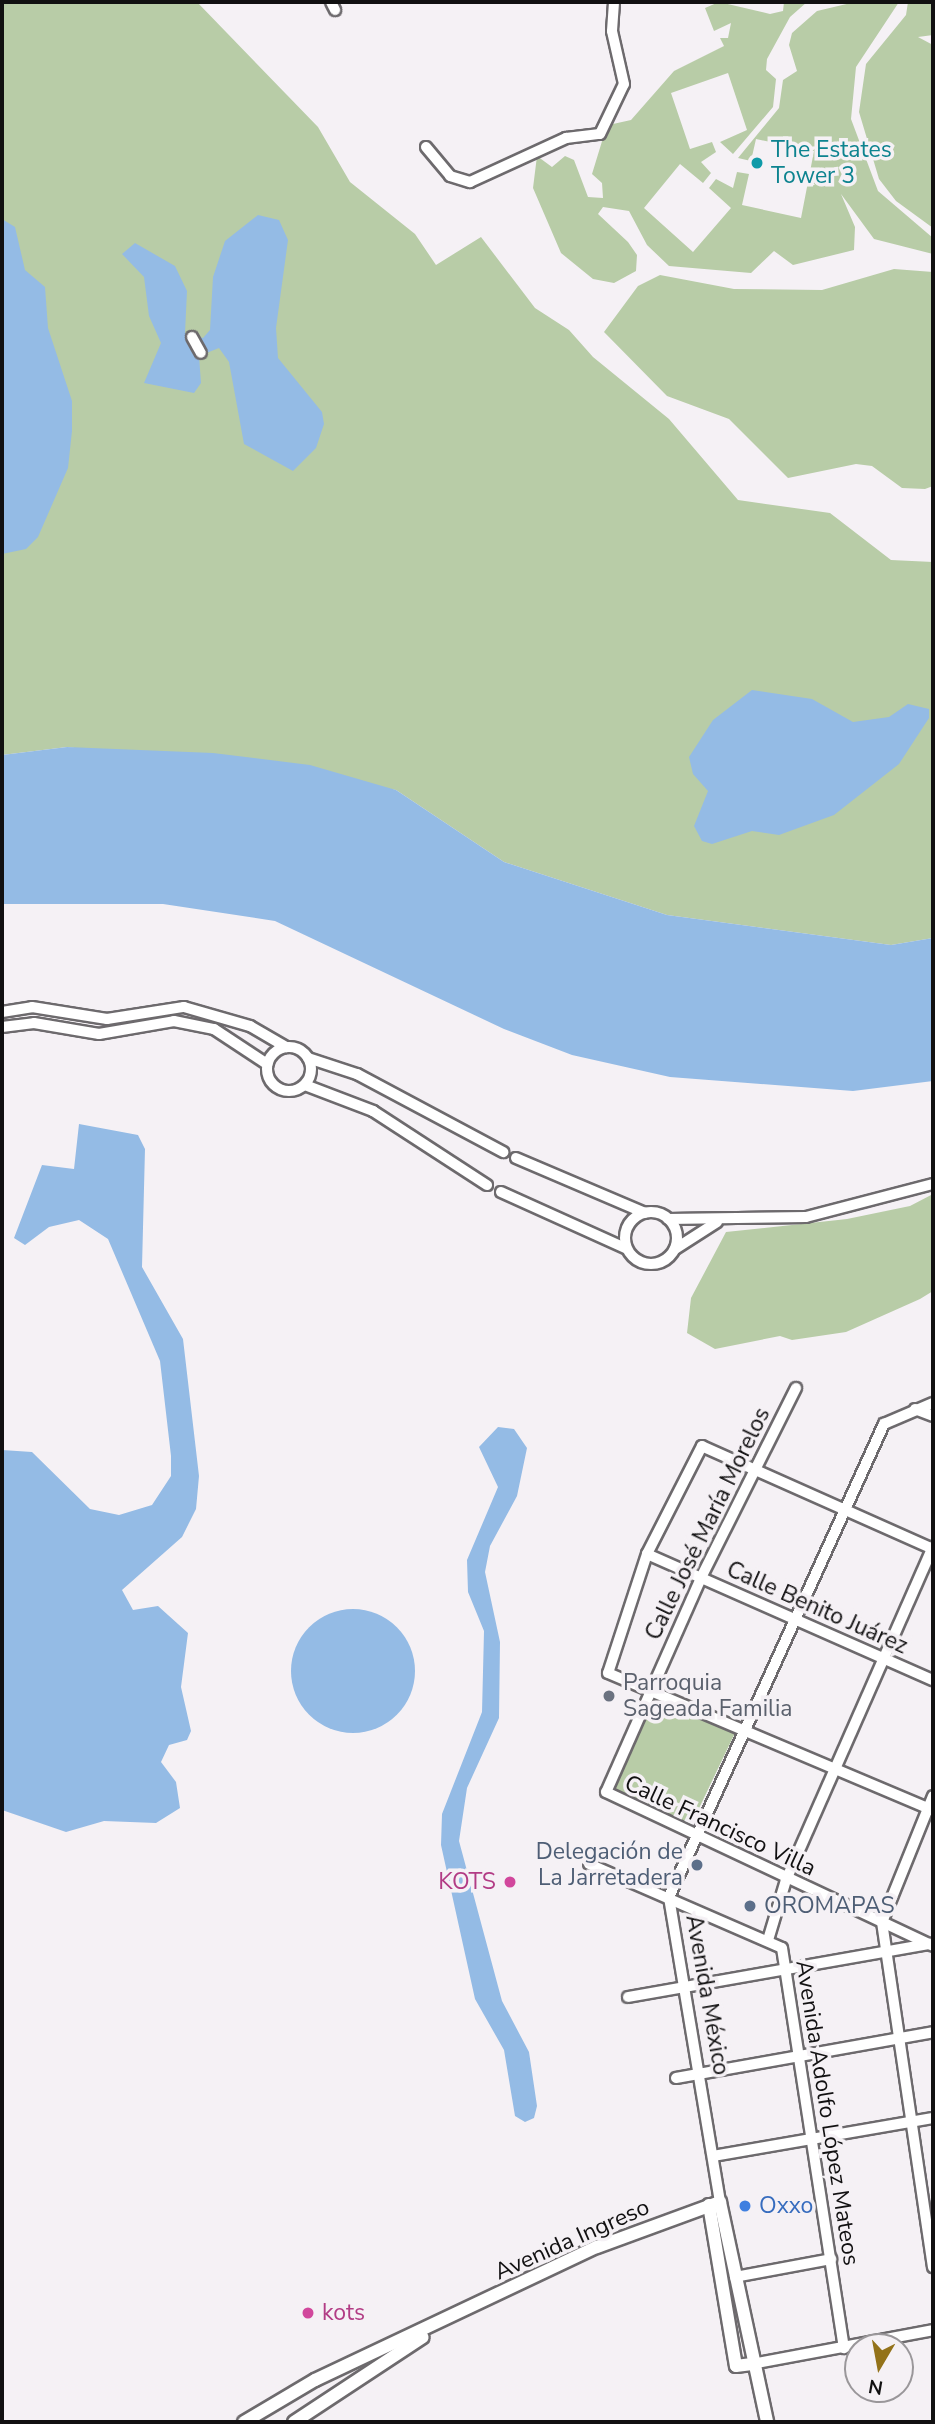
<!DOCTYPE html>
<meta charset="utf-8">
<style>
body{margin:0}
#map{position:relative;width:935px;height:2424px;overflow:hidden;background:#f5f1f5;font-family:"Nunito Sans",sans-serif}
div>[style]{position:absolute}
.green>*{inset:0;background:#b8cca7}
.water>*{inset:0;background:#94bbe5}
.round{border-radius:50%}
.roads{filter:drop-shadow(2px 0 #6d6a6d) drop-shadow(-2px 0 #6d6a6d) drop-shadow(0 2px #6d6a6d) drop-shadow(0 -2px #6d6a6d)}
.minor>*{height:10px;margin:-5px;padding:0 5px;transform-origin:5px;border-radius:5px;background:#fff}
.minor>.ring{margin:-5px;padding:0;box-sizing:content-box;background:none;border:10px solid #fff;border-radius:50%}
.tertiary>*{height:12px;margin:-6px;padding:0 6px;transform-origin:6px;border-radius:6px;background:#fff}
.dots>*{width:19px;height:19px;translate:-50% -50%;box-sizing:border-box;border:4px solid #f5f1f5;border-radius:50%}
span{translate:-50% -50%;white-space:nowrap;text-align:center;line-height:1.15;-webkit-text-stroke:7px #f5f1f5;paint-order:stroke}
.culture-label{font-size:23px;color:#0d838f}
.left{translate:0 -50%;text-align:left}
.street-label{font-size:23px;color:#111011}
.worship-label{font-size:23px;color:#5b616d}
.service-label{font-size:23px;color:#4e5e75}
.right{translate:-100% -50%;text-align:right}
.hotel-label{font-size:23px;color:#b23c85}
.shop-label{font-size:23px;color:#366cbe}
.frame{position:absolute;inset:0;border:4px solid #111011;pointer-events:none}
.north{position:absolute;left:844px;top:2333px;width:70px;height:70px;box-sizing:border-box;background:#f5f1f5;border:2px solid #9a979a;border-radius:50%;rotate:190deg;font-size:19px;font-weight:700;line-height:28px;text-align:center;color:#111011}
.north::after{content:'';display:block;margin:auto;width:24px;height:32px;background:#937219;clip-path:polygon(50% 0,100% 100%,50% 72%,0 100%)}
</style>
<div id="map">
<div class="green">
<i style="clip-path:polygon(2px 2px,197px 2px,318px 127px,350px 182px,415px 234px,436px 265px,481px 237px,535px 308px,569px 330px,593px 357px,669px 419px,738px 500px,830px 513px,891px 560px,933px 562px,933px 938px,891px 945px,667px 915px,504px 862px,396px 790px,67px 747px,2px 755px)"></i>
<i style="clip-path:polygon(719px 2px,770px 14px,783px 11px,784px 2px,807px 2px,790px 17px,767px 59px,766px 70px,776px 79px,773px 107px,733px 154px,720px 142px,747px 130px,728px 73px,671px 93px,690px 149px,712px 142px,716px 152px,701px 162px,711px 173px,703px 183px,680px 164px,644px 208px,693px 252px,731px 208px,709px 188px,716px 179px,733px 188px,737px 172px,749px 174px,742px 205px,801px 218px,814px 151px,756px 139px,751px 161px,738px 158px,779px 108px,783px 80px,797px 71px,789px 45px,792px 33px,817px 11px,855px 2px,899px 2px,856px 67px,851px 119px,878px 191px,933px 238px,933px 254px,874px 239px,841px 194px,855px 227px,854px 250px,793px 265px,774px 251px,751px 273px,669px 266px,647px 245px,629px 211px,603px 207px,598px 214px,628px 242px,637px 255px,636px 271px,614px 283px,593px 279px,561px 253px,533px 188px,537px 156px,552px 167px,565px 156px,574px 160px,588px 197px,603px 198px,602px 183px,592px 174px,603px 138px,613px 124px,631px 120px,674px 71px,724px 46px,720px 38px,728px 38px,731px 23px,714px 31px,705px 8px)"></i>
<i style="clip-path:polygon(908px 2px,933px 2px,933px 35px,918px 37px,933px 45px,933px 228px,896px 201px,879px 179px,859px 112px,866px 64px,906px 15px)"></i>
<i style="clip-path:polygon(894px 269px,933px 272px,933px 486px,925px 489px,902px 488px,872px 466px,856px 464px,788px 478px,729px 419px,667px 396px,604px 332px,638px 286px,660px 275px,734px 289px,822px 290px)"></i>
<i style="clip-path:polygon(933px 1194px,933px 1291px,920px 1299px,846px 1332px,792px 1340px,780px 1336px,715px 1349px,687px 1333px,691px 1298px,726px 1232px,847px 1219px,910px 1206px)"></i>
<i style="clip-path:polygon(651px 1698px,735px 1733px,691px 1825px,609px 1789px)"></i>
</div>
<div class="water">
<i style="clip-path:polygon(258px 215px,279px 220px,288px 240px,276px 328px,278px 358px,322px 412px,324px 424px,316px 448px,293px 471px,244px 444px,229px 362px,219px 348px,199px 356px,201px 383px,194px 393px,144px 383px,161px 343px,149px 316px,144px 277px,122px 254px,135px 243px,175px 266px,187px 291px,185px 333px,203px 338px,210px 330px,213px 277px,225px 241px)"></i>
<i style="clip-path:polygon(2px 219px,15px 227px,25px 270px,45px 287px,48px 328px,72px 401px,72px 431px,68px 468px,38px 537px,26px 549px,2px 554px)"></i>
<i style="clip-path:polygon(752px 690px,812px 699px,853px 722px,889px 717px,908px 704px,929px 709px,929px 718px,899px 764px,834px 815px,779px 835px,752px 831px,712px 844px,702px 841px,694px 826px,708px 791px,693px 774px,689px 757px,713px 720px)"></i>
<i style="clip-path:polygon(67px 747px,213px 753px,310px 765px,396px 790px,504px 862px,667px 915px,891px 945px,933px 938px,933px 1081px,853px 1091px,670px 1077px,572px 1055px,504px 1029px,275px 921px,163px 904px,2px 904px,2px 755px)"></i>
<i style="clip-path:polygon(79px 1124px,138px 1135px,145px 1149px,142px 1267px,183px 1339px,199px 1476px,196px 1509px,182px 1537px,122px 1590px,133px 1610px,158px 1606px,188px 1633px,181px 1687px,191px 1731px,187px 1740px,169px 1745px,161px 1762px,176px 1782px,180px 1808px,156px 1823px,104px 1821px,66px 1832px,2px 1810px,2px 1450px,32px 1452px,90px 1509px,119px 1515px,152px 1505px,171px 1476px,171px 1456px,160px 1361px,108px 1239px,79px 1220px,49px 1227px,25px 1245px,14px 1238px,42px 1165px,74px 1169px)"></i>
<i style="clip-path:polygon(498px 1427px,514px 1429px,527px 1448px,517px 1496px,490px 1546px,485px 1572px,500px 1642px,499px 1718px,467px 1788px,459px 1841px,502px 2001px,529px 2052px,537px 2106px,534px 2118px,525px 2122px,515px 2116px,504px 2050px,475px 1999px,441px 1845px,442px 1814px,482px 1712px,484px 1631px,468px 1592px,467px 1560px,498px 1487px,479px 1447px)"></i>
<i class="round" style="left:291px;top:1609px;width:124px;height:124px"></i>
</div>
<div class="roads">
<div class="minor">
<i style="left:331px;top:2px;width:9px;rotate:63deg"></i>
<i style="left:426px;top:147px;width:38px;rotate:50deg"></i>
<i style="left:450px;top:176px;width:21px;rotate:17deg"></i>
<i style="left:470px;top:182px;width:106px;rotate:-24.6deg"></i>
<i style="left:566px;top:138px;width:34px;rotate:-7deg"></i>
<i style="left:600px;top:134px;width:55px;rotate:-64.4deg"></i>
<i style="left:624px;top:84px;width:54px;rotate:-102.8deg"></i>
<i style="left:612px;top:31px;width:29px;rotate:-86deg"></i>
<i style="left:192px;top:337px;width:18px;rotate:61deg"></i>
<i style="left:2px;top:1012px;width:30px;rotate:-9deg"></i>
<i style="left:32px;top:1007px;width:76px;rotate:9.1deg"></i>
<i style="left:107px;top:1019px;width:78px;rotate:-8.9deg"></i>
<i style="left:184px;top:1007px;width:69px;rotate:16.1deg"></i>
<i style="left:250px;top:1026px;width:42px;rotate:30.3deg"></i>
<i style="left:2px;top:1027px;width:32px;rotate:-7deg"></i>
<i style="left:34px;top:1023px;width:66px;rotate:9.6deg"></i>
<i style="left:99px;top:1034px;width:76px;rotate:-9.8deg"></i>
<i style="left:174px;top:1021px;width:41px;rotate:11.3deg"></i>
<i style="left:214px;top:1029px;width:64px;rotate:33.4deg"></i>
<i class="ring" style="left:267px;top:1047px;width:34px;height:34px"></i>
<i style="left:308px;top:1058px;width:52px;rotate:18.1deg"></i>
<i style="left:357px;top:1074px;width:166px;rotate:28.1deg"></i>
<i style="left:305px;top:1085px;width:73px;rotate:20.9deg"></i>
<i style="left:373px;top:1111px;width:136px;rotate:33deg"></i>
<i style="left:516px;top:1158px;width:140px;rotate:23.1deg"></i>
<i style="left:501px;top:1192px;width:138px;rotate:24.3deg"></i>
<i class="ring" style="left:625px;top:1212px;width:42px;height:42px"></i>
<i style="left:668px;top:1219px;width:138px;rotate:-0.8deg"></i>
<i style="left:806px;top:1217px;width:131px;rotate:-14.6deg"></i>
<i style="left:675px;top:1249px;width:50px;rotate:-32.7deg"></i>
<i style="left:796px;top:1388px;width:212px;rotate:116.6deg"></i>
<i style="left:701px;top:1578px;width:234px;rotate:113.9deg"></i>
<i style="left:606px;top:1792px;width:361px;rotate:25.2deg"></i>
<i style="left:915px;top:1409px;width:19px;rotate:21deg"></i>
<i style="left:933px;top:1549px;width:253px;rotate:-156deg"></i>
<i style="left:702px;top:1446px;width:121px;rotate:117deg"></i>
<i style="left:647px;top:1554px;width:125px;rotate:108.1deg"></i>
<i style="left:608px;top:1673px;width:353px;rotate:22.9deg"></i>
<i style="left:647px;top:1554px;width:313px;rotate:23.8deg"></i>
<i style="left:933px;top:1796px;width:136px;rotate:112deg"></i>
<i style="left:882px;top:1922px;width:349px;rotate:81.6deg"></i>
<i style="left:589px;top:1864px;width:210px;rotate:23.5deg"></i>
<i style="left:782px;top:1948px;width:405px;rotate:81.2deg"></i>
<i style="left:768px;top:1940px;width:63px;rotate:-73.3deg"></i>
<i style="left:786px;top:1880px;width:364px;rotate:-66.2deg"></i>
<i style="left:628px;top:1997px;width:306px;rotate:-10deg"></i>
<i style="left:676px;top:2078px;width:261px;rotate:-10.1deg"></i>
<i style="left:713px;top:2156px;width:223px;rotate:-9.8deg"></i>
<i style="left:720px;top:2202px;width:309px;rotate:-99.5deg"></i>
<i style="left:669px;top:1897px;width:520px;rotate:-65.56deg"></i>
<i style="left:884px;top:1424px;width:53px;rotate:-23.2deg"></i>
<i style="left:735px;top:2277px;width:98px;rotate:-10.6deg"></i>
<i style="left:752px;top:2364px;width:184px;rotate:-10.6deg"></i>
</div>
<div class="tertiary">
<i style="left:709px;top:2205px;width:163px;rotate:80.5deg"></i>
<i style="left:736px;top:2366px;width:16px;rotate:-7deg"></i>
<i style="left:244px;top:2422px;width:82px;rotate:-30.6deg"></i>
<i style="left:315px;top:2380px;width:312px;rotate:-25.3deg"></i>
<i style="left:597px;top:2247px;width:131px;rotate:-20.1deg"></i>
<i style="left:720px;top:2202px;width:225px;rotate:77.9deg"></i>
<i style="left:294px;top:2422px;width:154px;rotate:-33.4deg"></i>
</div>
</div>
<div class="dots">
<i style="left:757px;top:163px;background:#0f9aa8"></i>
<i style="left:609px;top:1696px;background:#6b7280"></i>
<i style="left:697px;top:1865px;background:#5c6f8a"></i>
<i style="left:510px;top:1882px;background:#d1479c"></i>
<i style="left:750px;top:1906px;background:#5c6f8a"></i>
<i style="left:745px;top:2206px;background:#3f7fe0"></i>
<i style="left:308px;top:2313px;background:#d1479c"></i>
</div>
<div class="culture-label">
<span class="left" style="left:771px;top:163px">The Estates<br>Tower 3</span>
</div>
<div class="street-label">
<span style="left:708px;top:1524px;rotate:-64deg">Calle José María Morelos</span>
<span style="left:817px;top:1608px;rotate:24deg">Calle Benito Juárez</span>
<span style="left:720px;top:1826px;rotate:25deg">Calle Francisco Villa</span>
<span style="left:707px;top:1995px;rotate:80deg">Avenida México</span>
<span style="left:827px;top:2113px;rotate:81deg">Avenida Adolfo López Mateos</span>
<span style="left:572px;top:2240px;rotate:-24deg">Avenida Ingreso</span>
</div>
<div class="worship-label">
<span class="left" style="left:623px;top:1696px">Parroquia<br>Sageada Familia</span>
</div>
<div class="service-label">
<span class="right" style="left:683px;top:1865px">Delegación de<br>La Jarretadera</span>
<span class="left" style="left:764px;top:1906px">OROMAPAS</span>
</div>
<div class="hotel-label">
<span class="right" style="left:496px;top:1882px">KOTS</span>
<span class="left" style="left:322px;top:2313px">kots</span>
</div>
<div class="shop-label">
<span class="left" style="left:759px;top:2206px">Oxxo</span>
</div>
<div class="frame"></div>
<div class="north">N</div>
</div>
